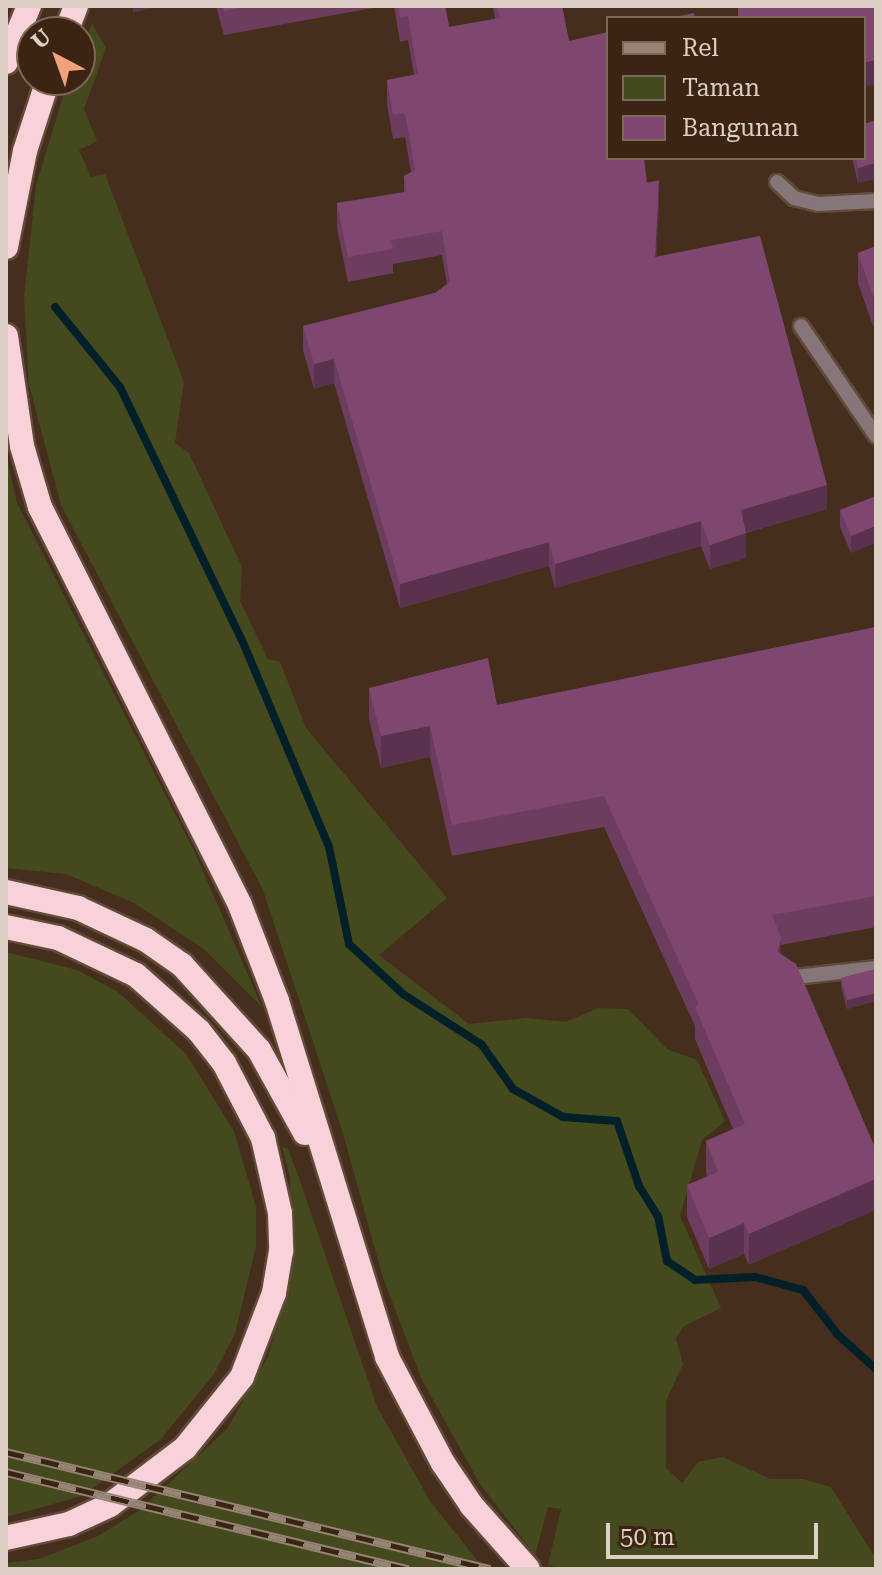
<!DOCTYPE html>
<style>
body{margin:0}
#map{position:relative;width:882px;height:1575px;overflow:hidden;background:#452e1c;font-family:"Roboto Serif",serif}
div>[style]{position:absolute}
.green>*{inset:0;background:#454a1e}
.stream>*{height:8px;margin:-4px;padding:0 4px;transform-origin:4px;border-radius:4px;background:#032028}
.roads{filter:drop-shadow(2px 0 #604b3a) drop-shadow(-2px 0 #604b3a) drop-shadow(0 2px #604b3a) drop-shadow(0 -2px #604b3a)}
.service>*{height:14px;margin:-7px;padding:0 7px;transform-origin:7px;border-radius:7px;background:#867679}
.motorway>*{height:24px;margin:-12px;padding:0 12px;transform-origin:12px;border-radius:12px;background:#f9d1d8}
.rail>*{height:9px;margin-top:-4.5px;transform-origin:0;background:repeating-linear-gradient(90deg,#3b2412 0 18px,#968475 0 36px);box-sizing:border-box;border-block:2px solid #968475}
.wall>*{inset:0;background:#6d3d60}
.shaded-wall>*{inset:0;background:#59324e}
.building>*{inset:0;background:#7f4770}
span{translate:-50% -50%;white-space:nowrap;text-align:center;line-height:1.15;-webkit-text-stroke:7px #3b2412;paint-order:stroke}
.frame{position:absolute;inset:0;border:8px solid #ddcfc3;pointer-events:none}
.legend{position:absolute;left:606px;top:16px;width:260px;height:144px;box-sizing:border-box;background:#3b2412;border:2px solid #7c6859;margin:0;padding:10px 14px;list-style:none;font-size:24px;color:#ddcfc3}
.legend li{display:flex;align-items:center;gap:16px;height:40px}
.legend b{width:40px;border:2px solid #7c6859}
.north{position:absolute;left:16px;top:16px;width:80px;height:80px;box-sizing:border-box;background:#3b2412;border:2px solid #7c6859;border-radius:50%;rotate:319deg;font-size:22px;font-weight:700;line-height:32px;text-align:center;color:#ddcfc3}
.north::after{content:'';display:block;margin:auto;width:28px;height:36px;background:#f1a17d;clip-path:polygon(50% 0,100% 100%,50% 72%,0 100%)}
.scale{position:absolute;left:606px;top:1523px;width:212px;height:36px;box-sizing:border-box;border:4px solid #ddcfc3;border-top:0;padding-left:10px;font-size:24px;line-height:28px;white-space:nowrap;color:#ddcfc3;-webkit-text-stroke:6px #3b2412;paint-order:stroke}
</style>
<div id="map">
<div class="green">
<i style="clip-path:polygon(92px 24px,106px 48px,84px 109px,97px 141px,79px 150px,91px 177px,105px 174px,184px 382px,175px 443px,189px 453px,242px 567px,240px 601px,268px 659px,280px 662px,306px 728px,447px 898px,379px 955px,469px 1024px,526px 1018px,566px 1022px,598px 1008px,628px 1009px,667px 1049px,697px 1060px,725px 1121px,702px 1140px,680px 1216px,721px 1308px,684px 1326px,676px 1338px,683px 1364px,666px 1401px,666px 1468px,682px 1483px,698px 1462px,723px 1457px,770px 1479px,803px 1479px,831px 1487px,876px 1559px,876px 1569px,564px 1569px,548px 1565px,561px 1509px,548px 1507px,535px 1555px,480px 1484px,422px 1380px,383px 1278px,342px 1130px,263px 890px,61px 505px,29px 385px,24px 298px,36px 185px,68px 80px,80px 80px,80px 52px)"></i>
<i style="clip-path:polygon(6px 454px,17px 503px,195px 853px,262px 1007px,204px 949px,134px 903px,66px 874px,6px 868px)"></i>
<i style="clip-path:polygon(6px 952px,77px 970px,118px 992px,186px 1054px,234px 1131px,256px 1207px,256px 1246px,235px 1334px,214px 1374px,161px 1439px,82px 1496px,6px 1517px)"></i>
<i style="clip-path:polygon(282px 1147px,288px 1149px,299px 1178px,377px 1407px,430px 1501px,484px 1569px,6px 1569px,6px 1563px,39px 1559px,98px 1536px,140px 1510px,227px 1429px,268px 1357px,289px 1278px,290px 1178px)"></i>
</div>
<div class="stream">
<i style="left:55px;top:307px;width:103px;rotate:50.9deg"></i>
<i style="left:120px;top:387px;width:281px;rotate:64.3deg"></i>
<i style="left:242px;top:640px;width:225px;rotate:67.2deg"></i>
<i style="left:329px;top:847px;width:99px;rotate:78.3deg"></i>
<i style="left:349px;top:944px;width:74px;rotate:42.8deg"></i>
<i style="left:403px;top:994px;width:94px;rotate:32.8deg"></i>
<i style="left:482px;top:1045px;width:54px;rotate:54.8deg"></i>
<i style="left:513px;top:1089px;width:57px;rotate:29.2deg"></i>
<i style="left:563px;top:1117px;width:54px;rotate:4.2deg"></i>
<i style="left:617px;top:1121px;width:69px;rotate:71.3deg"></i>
<i style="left:639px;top:1186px;width:36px;rotate:58deg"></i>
<i style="left:658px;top:1216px;width:46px;rotate:78.7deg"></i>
<i style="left:667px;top:1261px;width:34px;rotate:34deg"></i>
<i style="left:695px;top:1280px;width:60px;rotate:-2.9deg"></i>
<i style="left:755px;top:1277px;width:50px;rotate:15.2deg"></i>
<i style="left:803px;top:1290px;width:57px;rotate:52.1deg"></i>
<i style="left:838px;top:1335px;width:51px;rotate:41.8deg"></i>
</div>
<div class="roads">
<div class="service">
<i style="left:777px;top:182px;width:23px;rotate:43deg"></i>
<i style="left:794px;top:198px;width:25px;rotate:14deg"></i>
<i style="left:818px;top:204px;width:58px;rotate:-3deg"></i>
<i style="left:801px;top:326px;width:133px;rotate:55.7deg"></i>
<i style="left:786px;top:978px;width:91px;rotate:-6.3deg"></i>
</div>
<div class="motorway">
<i style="left:66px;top:32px;width:28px;rotate:-69deg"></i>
<i style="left:6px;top:62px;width:61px;rotate:-67.7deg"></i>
<i style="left:6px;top:247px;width:98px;rotate:-78.8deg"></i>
<i style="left:25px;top:151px;width:75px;rotate:-72.1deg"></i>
<i style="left:6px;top:336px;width:111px;rotate:81.7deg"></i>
<i style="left:22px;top:446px;width:64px;rotate:73.6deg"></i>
<i style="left:40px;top:507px;width:445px;rotate:63.3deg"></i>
<i style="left:240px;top:905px;width:103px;rotate:68.9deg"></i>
<i style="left:277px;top:1001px;width:373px;rotate:72.8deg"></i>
<i style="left:387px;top:1357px;width:120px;rotate:62.2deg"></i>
<i style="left:443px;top:1463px;width:52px;rotate:56deg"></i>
<i style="left:472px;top:1506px;width:84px;rotate:48.4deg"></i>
<i style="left:6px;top:892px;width:74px;rotate:12.5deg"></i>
<i style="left:78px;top:908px;width:75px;rotate:25.2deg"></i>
<i style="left:146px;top:940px;width:44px;rotate:34.8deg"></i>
<i style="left:182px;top:965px;width:115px;rotate:47.8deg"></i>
<i style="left:259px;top:1050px;width:95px;rotate:61deg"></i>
<i style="left:6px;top:927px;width:53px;rotate:11.9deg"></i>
<i style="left:58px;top:938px;width:86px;rotate:25.4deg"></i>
<i style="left:136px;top:975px;width:84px;rotate:41.6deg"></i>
<i style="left:199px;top:1031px;width:41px;rotate:52deg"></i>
<i style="left:224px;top:1063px;width:85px;rotate:62.5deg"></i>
<i style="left:263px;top:1138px;width:77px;rotate:77.2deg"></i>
<i style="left:280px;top:1213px;width:38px;rotate:88deg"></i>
<i style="left:281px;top:1251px;width:43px;rotate:99.5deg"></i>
<i style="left:274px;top:1293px;width:90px;rotate:110.9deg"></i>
<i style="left:242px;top:1377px;width:91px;rotate:128.8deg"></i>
<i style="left:185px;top:1448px;width:94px;rotate:142.8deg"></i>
<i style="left:110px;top:1505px;width:45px;rotate:155.1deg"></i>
<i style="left:69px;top:1524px;width:65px;rotate:167.5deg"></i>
</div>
</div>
<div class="rail">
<i style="left:6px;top:1452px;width:498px;rotate:13.6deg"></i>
<i style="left:6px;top:1472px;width:414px;rotate:13.6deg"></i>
</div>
<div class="wall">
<i style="clip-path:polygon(216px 6px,384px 6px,224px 35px)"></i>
<i style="clip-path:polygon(394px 6px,455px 6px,446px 8px,449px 27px,495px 19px,493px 6px,562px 6px,569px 41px,659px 204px,656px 257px,827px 509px,746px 533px,746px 558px,710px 569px,701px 546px,555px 588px,549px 566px,400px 608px,334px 383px,314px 389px,303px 350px,303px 326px,435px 293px,447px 284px,442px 255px,393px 264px,393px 273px,348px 282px,337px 228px,337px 203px,404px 192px,404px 176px,411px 172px,405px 137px,393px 139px,387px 104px,387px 80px,414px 75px,408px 40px,400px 42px)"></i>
<i style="clip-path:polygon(852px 158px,864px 158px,858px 183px)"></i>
<i style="clip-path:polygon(876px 246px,873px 326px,858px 283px,858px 253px)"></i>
<i style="clip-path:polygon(876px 496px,851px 553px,840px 527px,840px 510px)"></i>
<i style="clip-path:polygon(876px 627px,876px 927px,781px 945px,749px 1265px,744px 1254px,709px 1269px,687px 1217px,687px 1185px,707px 1177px,706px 1172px,706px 1141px,733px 1129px,695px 1039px,695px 1026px,604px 827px,452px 856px,430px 757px,381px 768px,369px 719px,369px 688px,497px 705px)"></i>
<i style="clip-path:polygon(876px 969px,876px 1001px,847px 1009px,841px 986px,841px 978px)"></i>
</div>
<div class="shaded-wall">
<i style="clip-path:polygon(133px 6px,160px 6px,133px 13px)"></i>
<i style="clip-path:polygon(876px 60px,876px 84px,864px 87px,864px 63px)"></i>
<i style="clip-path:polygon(876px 163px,876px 179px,858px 183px,858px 168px)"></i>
<i style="clip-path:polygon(659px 180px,659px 204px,655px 282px,655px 257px)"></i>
<i style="clip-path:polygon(876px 295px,876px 324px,873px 326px,873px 296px)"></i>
<i style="clip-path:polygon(334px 359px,334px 383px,314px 389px,314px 364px)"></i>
<i style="clip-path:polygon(827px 485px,827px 509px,741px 534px,741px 510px)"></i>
<i style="clip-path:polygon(701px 521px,701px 546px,555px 588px,555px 564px)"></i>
<i style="clip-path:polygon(876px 526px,876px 543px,851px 553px,851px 536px)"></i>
<i style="clip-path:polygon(746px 533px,746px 558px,710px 569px,710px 545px)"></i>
<i style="clip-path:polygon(549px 542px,549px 566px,400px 608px,400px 584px)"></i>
<i style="clip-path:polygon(430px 726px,430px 757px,381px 768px,381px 736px)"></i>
<i style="clip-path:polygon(781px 938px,781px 969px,778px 952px)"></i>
<i style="clip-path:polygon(876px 993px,876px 1001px,847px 1009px,847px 1000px)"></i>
<i style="clip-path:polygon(876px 1179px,876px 1210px,749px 1265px,749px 1234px)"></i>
<i style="clip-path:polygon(744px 1223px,744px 1254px,709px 1269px,709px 1238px)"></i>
</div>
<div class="building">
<i style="clip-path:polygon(223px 6px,250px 6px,224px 11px)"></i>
<i style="clip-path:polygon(398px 6px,445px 6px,449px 27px,500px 18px,497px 6px,562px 6px,569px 41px,608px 32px,608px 158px,644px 158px,647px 183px,659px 180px,655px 257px,760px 236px,827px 485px,741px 510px,746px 533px,710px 545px,701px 521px,555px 564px,549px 542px,400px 584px,334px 359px,314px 364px,303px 326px,435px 293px,450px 282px,442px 231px,391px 240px,393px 249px,348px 257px,337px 203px,406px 192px,404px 176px,415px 170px,405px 113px,393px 115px,387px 80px,418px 74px,408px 16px,400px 18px)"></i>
<i style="clip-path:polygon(738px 6px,876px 6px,876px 60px,864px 63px,864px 18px,738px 18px)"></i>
<i style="clip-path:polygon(694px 13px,695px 18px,670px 18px)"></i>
<i style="clip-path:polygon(876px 120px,876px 163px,858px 168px,856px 158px,864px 158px,864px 124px)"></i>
<i style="clip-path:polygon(876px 246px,876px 295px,873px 296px,858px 253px)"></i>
<i style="clip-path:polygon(876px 496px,876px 526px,851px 536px,840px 510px)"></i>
<i style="clip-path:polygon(876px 627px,876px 896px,772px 915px,781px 938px,778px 952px,796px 964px,876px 1150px,876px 1179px,749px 1234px,744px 1223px,709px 1238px,687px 1185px,718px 1172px,706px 1141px,745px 1124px,695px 1007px,699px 1005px,604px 796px,452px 825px,430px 726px,381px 736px,369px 688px,488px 658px,497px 705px)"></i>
<i style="clip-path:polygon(876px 969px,876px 993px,847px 1000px,841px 978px)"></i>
</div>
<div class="frame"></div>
<ul class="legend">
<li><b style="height:10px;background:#968475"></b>Rel</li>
<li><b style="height:22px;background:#454a1e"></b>Taman</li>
<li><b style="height:22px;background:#7f4770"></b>Bangunan</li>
</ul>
<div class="north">U</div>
<div class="scale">50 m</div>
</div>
